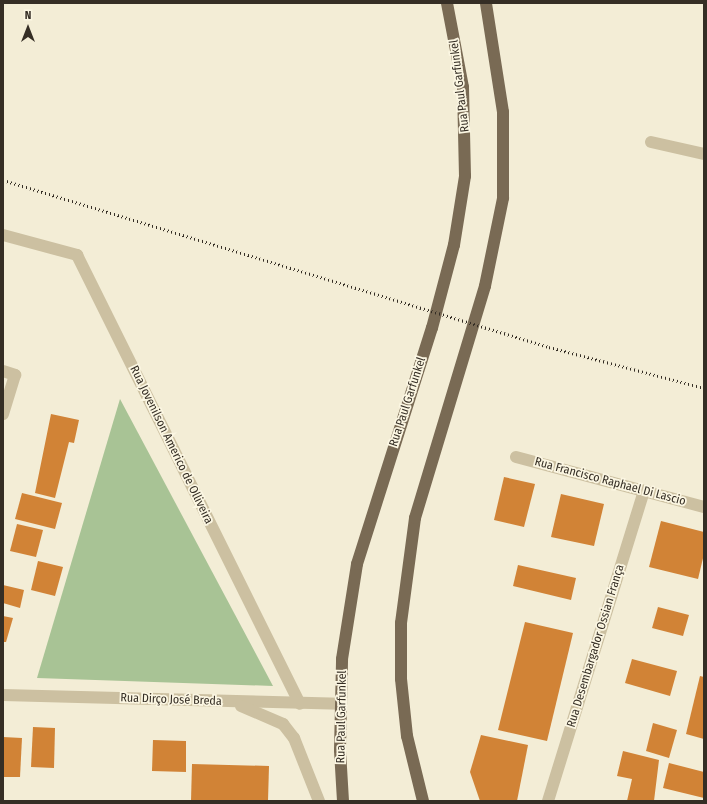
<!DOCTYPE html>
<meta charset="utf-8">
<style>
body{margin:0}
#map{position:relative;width:707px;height:804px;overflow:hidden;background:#f3edd6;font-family:"Fira Sans Condensed",sans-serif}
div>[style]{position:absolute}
.green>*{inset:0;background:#a8c395}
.building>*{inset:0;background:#d18336}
.minor>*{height:12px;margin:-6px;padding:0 6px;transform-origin:6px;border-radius:6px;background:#ccc0a1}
.major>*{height:12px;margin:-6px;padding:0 6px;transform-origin:6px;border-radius:6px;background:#796a54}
.rail>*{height:3px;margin-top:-1.5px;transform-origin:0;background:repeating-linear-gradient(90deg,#352e25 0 1px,transparent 0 4px)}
span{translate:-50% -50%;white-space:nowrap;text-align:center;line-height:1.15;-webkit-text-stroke:3.5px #fbf6e2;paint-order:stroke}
.street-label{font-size:12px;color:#352e25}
.frame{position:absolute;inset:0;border:4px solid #352e25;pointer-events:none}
.north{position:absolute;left:8px;top:8px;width:40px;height:40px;-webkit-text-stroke:3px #fbf6e2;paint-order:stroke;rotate:0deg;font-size:11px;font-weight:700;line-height:16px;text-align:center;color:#352e25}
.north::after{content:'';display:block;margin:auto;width:14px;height:18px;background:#352e25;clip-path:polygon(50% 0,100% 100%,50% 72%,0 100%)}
</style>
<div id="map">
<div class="green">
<i style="clip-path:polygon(120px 399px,273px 686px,37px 678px)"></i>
</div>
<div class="building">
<i style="clip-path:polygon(51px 414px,79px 420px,74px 443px,69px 442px,55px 498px,35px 493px)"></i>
<i style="clip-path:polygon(504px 477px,535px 484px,524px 527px,494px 520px)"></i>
<i style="clip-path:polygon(22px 493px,62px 503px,55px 529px,15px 519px)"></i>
<i style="clip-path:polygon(561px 494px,604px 504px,594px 546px,551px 537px)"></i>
<i style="clip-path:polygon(661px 521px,704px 532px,704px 554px,698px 579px,649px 567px)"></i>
<i style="clip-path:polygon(17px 524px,43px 530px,36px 557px,10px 551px)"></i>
<i style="clip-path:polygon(38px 561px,63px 567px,55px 596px,31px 590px)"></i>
<i style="clip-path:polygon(518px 565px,576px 578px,571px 600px,513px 586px)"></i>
<i style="clip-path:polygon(3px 585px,24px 590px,20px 608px,3px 603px)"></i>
<i style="clip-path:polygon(658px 607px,689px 615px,683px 636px,652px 628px)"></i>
<i style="clip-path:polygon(3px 616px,13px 618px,6px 642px,3px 642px)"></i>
<i style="clip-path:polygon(525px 622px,573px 633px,547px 741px,498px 730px)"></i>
<i style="clip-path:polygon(632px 659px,677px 671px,670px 696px,625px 683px)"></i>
<i style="clip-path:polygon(700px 676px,704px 677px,704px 739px,686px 734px)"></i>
<i style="clip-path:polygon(653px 723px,677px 730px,669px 758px,646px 751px)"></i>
<i style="clip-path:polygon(33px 727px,55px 728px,54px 768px,31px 767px)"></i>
<i style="clip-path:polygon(481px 735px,528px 745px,517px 801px,480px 801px,470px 772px)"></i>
<i style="clip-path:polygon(3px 737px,22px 738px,20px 777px,3px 777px)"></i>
<i style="clip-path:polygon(153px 740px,186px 741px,186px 772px,152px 771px)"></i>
<i style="clip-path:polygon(623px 751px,659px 760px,654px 801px,627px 801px,632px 779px,617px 776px)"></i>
<i style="clip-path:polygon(669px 763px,704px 772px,704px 798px,663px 788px)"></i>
<i style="clip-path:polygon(192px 764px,269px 766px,268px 801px,191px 801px)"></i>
</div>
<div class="minor">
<i style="left:651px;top:142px;width:54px;rotate:12.8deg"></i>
<i style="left:3px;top:235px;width:77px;rotate:15.1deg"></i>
<i style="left:77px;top:255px;width:501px;rotate:63.59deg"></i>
<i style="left:3px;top:371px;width:13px;rotate:18deg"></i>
<i style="left:15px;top:375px;width:41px;rotate:107.1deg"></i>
<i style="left:516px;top:457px;width:195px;rotate:14.9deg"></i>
<i style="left:3px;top:695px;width:337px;rotate:1.5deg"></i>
<i style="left:241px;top:706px;width:46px;rotate:23.2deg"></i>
<i style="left:283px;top:724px;width:18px;rotate:52deg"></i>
<i style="left:294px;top:738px;width:68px;rotate:68.4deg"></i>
<i style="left:548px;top:801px;width:325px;rotate:-72.8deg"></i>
</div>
<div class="major">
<i style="left:343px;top:801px;width:51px;rotate:-93.4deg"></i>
<i style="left:340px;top:750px;width:91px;rotate:-88.7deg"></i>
<i style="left:342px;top:659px;width:96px;rotate:-81deg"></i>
<i style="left:357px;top:564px;width:248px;rotate:-72.4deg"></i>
<i style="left:432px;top:328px;width:86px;rotate:-75.2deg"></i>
<i style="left:454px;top:245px;width:70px;rotate:-80.9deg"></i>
<i style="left:465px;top:176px;width:89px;rotate:-91.3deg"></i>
<i style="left:463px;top:87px;width:86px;rotate:-100.8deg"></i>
<i style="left:423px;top:801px;width:67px;rotate:-103.8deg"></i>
<i style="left:407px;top:736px;width:57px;rotate:-96deg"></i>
<i style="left:401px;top:679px;width:56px;rotate:-90deg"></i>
<i style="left:401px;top:623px;width:106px;rotate:-82.4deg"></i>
<i style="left:415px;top:518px;width:242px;rotate:-73.2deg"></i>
<i style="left:485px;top:286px;width:90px;rotate:-78.4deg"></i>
<i style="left:503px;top:198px;width:86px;rotate:-90deg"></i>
<i style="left:503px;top:112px;width:110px;rotate:-98.9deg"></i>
</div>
<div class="rail">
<i style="left:3px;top:180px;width:571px;rotate:17.01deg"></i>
<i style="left:549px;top:347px;width:160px;rotate:14.8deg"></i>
</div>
<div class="street-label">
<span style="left:460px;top:86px;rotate:-97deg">Rua Paul Garfunkel</span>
<span style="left:408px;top:402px;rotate:-72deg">Rua Paul Garfunkel</span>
<span style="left:171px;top:445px;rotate:64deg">Rua Jovenilson Americo de Olliveira</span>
<span style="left:610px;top:482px;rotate:15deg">Rua Francisco Raphael Di Lascio</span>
<span style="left:596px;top:646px;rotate:-73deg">Rua Desembargador Ossian França</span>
<span style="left:171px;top:700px;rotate:2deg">Rua Dirço José Breda</span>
<span style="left:342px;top:717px;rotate:-89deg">Rua Paul Garfunkel</span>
</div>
<div class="frame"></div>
<div class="north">N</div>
</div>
